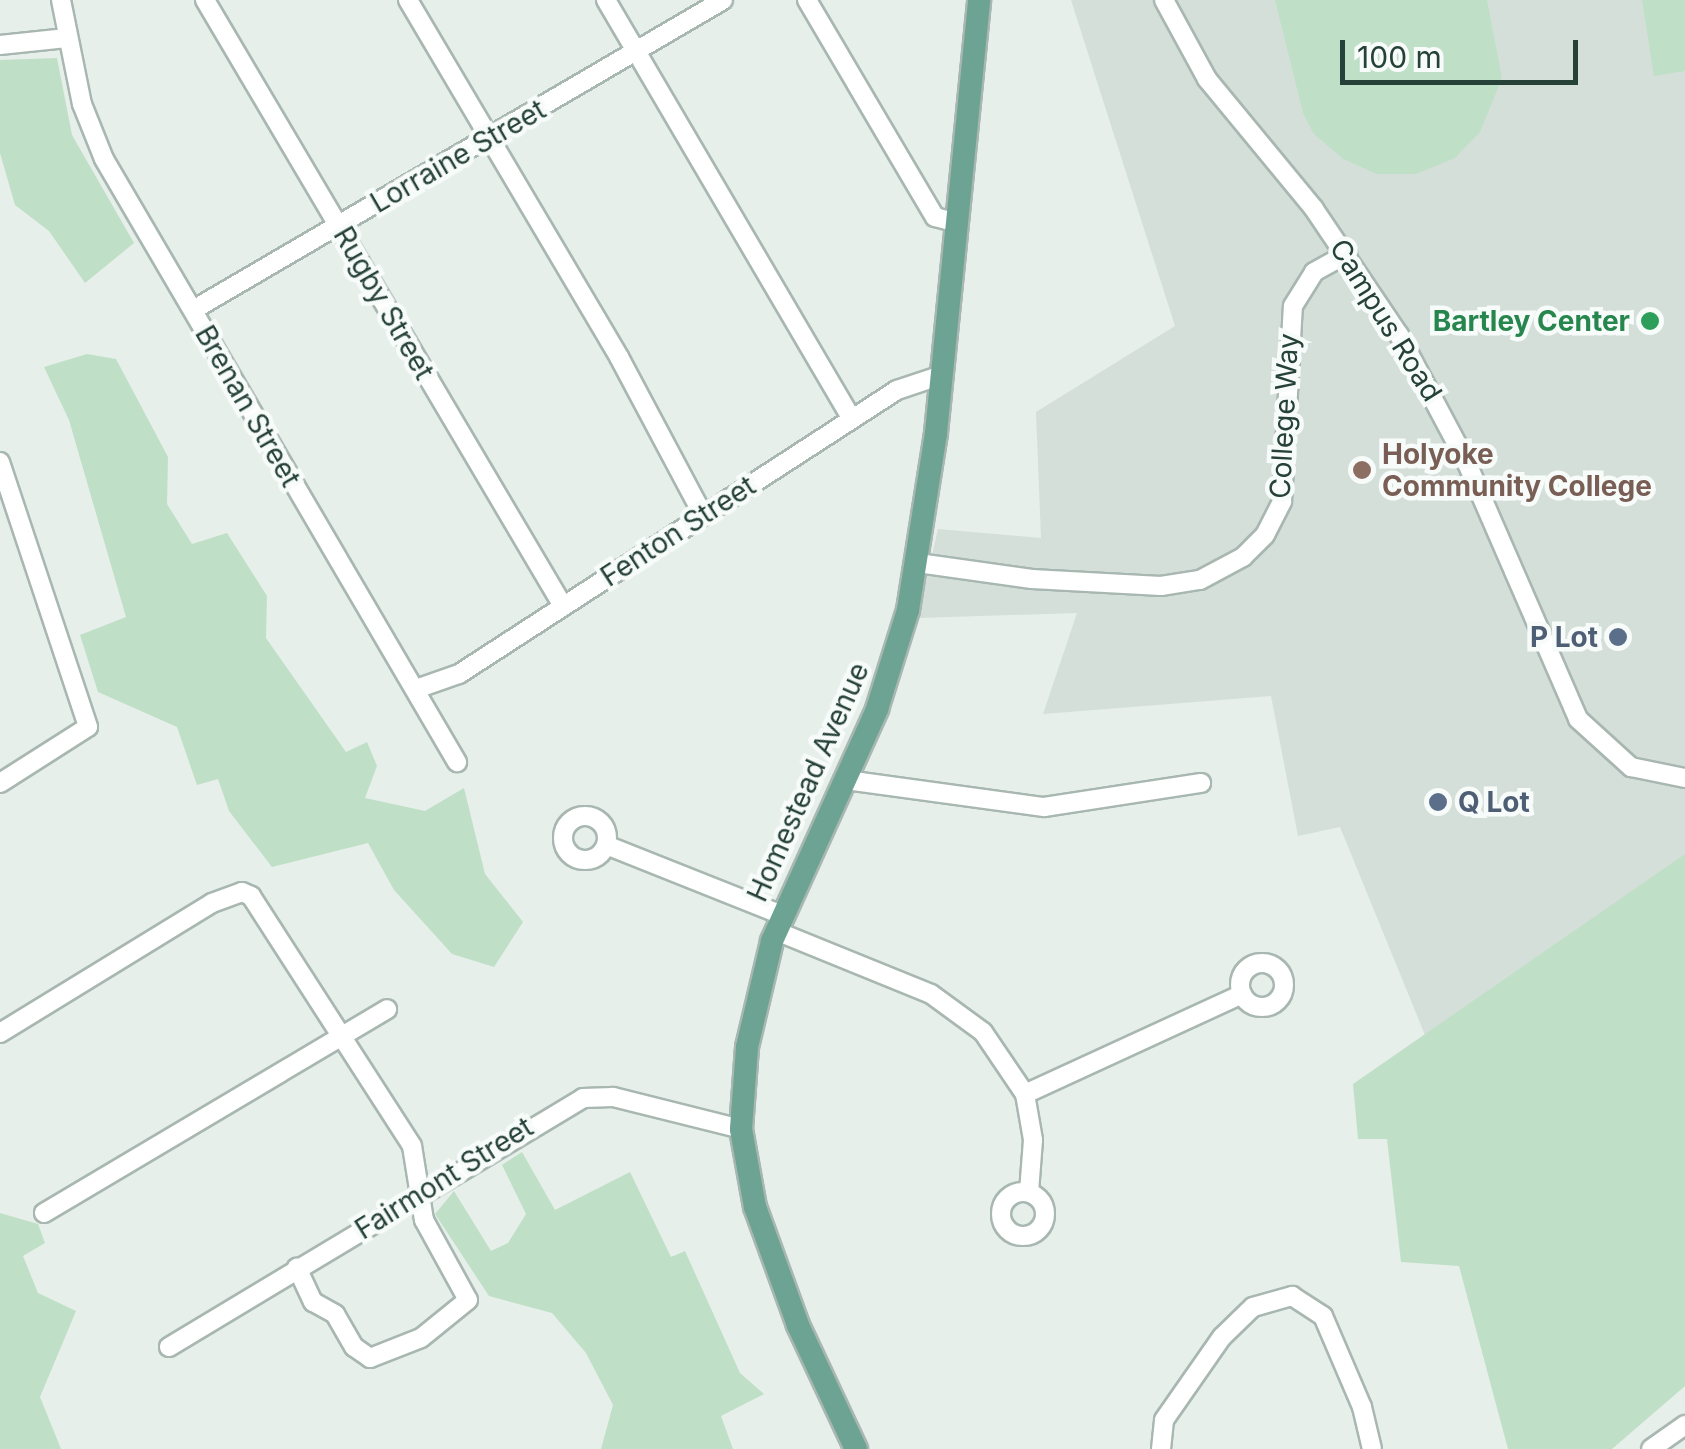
<!DOCTYPE html>
<style>
body{margin:0}
#map{position:relative;width:1685px;height:1449px;overflow:hidden;background:#e6efea;font-family:Inter,sans-serif}
div>[style]{position:absolute}
.built>*{inset:0;background:#d4dfd9}
.green>*{inset:0;background:#c0dfc7}
.roads{filter:drop-shadow(2px 0 #a8b7b1) drop-shadow(-2px 0 #a8b7b1) drop-shadow(0 2px #a8b7b1) drop-shadow(0 -2px #a8b7b1)}
.minor>*{height:18px;margin:-9px;padding:0 9px;transform-origin:9px;border-radius:9px;background:#fff}
.minor>.ring{margin:-9px;padding:0;box-sizing:content-box;background:none;border:18px solid #fff;border-radius:50%}
.major>*{height:22px;margin:-11px;padding:0 11px;transform-origin:11px;border-radius:11px;background:#6ca392}
.dots>*{width:28px;height:28px;translate:-50% -50%;box-sizing:border-box;border:5px solid #f7fbf9;border-radius:50%}
span{translate:-50% -50%;white-space:nowrap;text-align:center;line-height:1.15;-webkit-text-stroke:9px #f7fbf9;paint-order:stroke}
.street-label{font-size:28px;color:#254138}
.leisure-label{font-size:28px;color:#27864d;font-weight:700}
.right{translate:-100% -50%;text-align:right}
.education-label{font-size:28px;color:#785e54;font-weight:700}
.left{translate:0 -50%;text-align:left}
.service-label{font-size:28px;color:#4e5e75;font-weight:700}
.scale{position:absolute;left:1340px;top:40px;width:238px;height:45px;box-sizing:border-box;border:5px solid #254138;border-top:0;padding-left:12px;font-size:30px;line-height:35px;white-space:nowrap;color:#254138;-webkit-text-stroke:8px #f7fbf9;paint-order:stroke}
</style>
<div id="map">
<div class="built">
<i style="clip-path:polygon(1071px 0,1685px 0,1685px 855px,1425px 1035px,1340px 827px,1298px 836px,1271px 696px,1043px 714px,1077px 613px,918px 618px,938px 529px,1041px 538px,1036px 412px,1175px 326px)"></i>
</div>
<div class="green">
<i style="clip-path:polygon(1275px 0,1487px 0,1502px 78px,1480px 132px,1455px 158px,1416px 174px,1377px 174px,1343px 159px,1313px 133px,1303px 113px)"></i>
<i style="clip-path:polygon(1642px 0,1685px 0,1685px 71px,1654px 76px)"></i>
<i style="clip-path:polygon(57px 58px,72px 135px,134px 243px,85px 283px,49px 231px,15px 205px,0 153px,0 60px)"></i>
<i style="clip-path:polygon(87px 354px,116px 359px,168px 457px,167px 504px,192px 544px,227px 533px,267px 596px,266px 638px,346px 752px,367px 742px,377px 766px,365px 798px,425px 811px,464px 788px,485px 874px,523px 922px,494px 967px,452px 954px,394px 890px,368px 843px,272px 867px,229px 811px,218px 779px,197px 785px,177px 727px,98px 692px,80px 635px,126px 617px,69px 420px,44px 367px)"></i>
<i style="clip-path:polygon(1685px 854px,1685px 1386px,1612px 1449px,1508px 1449px,1459px 1266px,1401px 1262px,1387px 1139px,1358px 1139px,1353px 1084px)"></i>
<i style="clip-path:polygon(522px 1152px,555px 1210px,630px 1172px,671px 1257px,685px 1251px,740px 1373px,764px 1394px,721px 1416px,733px 1449px,601px 1449px,613px 1405px,586px 1353px,552px 1313px,489px 1296px,435px 1214px,454px 1191px,491px 1251px,508px 1243px,526px 1214px,502px 1165px)"></i>
<i style="clip-path:polygon(0 1213px,38px 1224px,45px 1243px,23px 1256px,38px 1293px,76px 1311px,40px 1397px,61px 1449px,0 1449px)"></i>
</div>
<div class="roads">
<div class="minor">
<i style="left:61px;top:0;width:106px;rotate:78.6deg"></i>
<i style="left:82px;top:104px;width:59px;rotate:68.2deg"></i>
<i style="left:104px;top:159px;width:699px;rotate:59.66deg"></i>
<i style="left:205px;top:0;width:704px;rotate:59.43deg"></i>
<i style="left:408px;top:0;width:415px;rotate:59.4deg"></i>
<i style="left:619px;top:357px;width:179px;rotate:62deg"></i>
<i style="left:606px;top:0;width:486px;rotate:59.6deg"></i>
<i style="left:807px;top:0;width:252px;rotate:59.5deg"></i>
<i style="left:935px;top:217px;width:23px;rotate:15deg"></i>
<i style="left:1164px;top:0;width:90px;rotate:61.4deg"></i>
<i style="left:1207px;top:79px;width:168px;rotate:50.5deg"></i>
<i style="left:1314px;top:209px;width:152px;rotate:56deg"></i>
<i style="left:1399px;top:335px;width:143px;rotate:62deg"></i>
<i style="left:1466px;top:461px;width:281px;rotate:66.5deg"></i>
<i style="left:1578px;top:719px;width:72px;rotate:42.2deg"></i>
<i style="left:1631px;top:767px;width:55px;rotate:11.5deg"></i>
<i style="left:0;top:45px;width:67px;rotate:-6deg"></i>
<i style="left:193px;top:310px;width:614px;rotate:-30.32deg"></i>
<i style="left:0;top:462px;width:279px;rotate:71.6deg"></i>
<i style="left:88px;top:727px;width:104px;rotate:147.5deg"></i>
<i style="left:918px;top:563px;width:115px;rotate:8deg"></i>
<i style="left:1032px;top:579px;width:129px;rotate:3.1deg"></i>
<i style="left:1161px;top:586px;width:39px;rotate:-9deg"></i>
<i style="left:1200px;top:580px;width:49px;rotate:-28.1deg"></i>
<i style="left:1243px;top:557px;width:31px;rotate:-45deg"></i>
<i style="left:1265px;top:535px;width:38px;rotate:-63deg"></i>
<i style="left:1282px;top:501px;width:195px;rotate:-86.8deg"></i>
<i style="left:1293px;top:306px;width:40px;rotate:-58deg"></i>
<i style="left:1314px;top:272px;width:38px;rotate:-29deg"></i>
<i style="left:416px;top:689px;width:46px;rotate:-19.2deg"></i>
<i style="left:459px;top:674px;width:522px;rotate:-32.96deg"></i>
<i style="left:897px;top:390px;width:47px;rotate:-18.4deg"></i>
<i style="left:846px;top:780px;width:200px;rotate:7.8deg"></i>
<i style="left:1044px;top:807px;width:159px;rotate:-8.7deg"></i>
<i class="ring" style="left:563px;top:816px;width:26px;height:26px"></i>
<i style="left:606px;top:845px;width:189px;rotate:21.7deg"></i>
<i style="left:776px;top:931px;width:167px;rotate:22.1deg"></i>
<i style="left:931px;top:994px;width:64px;rotate:36.2deg"></i>
<i style="left:983px;top:1032px;width:75px;rotate:55.9deg"></i>
<i style="left:1025px;top:1094px;width:47px;rotate:80.1deg"></i>
<i style="left:1033px;top:1140px;width:52px;rotate:94.4deg"></i>
<i class="ring" style="left:1240px;top:963px;width:26px;height:26px"></i>
<i style="left:0;top:1033px;width:249px;rotate:-31.5deg"></i>
<i style="left:212px;top:903px;width:32px;rotate:-20deg"></i>
<i style="left:242px;top:892px;width:10px;rotate:24deg"></i>
<i style="left:251px;top:896px;width:297px;rotate:57.2deg"></i>
<i style="left:412px;top:1146px;width:75px;rotate:80.8deg"></i>
<i style="left:424px;top:1220px;width:91px;rotate:61.2deg"></i>
<i style="left:468px;top:1300px;width:60px;rotate:141deg"></i>
<i style="left:421px;top:1338px;width:55px;rotate:158.6deg"></i>
<i style="left:370px;top:1358px;width:19px;rotate:-145deg"></i>
<i style="left:354px;top:1347px;width:38px;rotate:-120deg"></i>
<i style="left:335px;top:1314px;width:25px;rotate:-151deg"></i>
<i style="left:313px;top:1302px;width:38px;rotate:-115deg"></i>
<i style="left:1025px;top:1094px;width:239px;rotate:-24.7deg"></i>
<i class="ring" style="left:1001px;top:1192px;width:26px;height:26px"></i>
<i style="left:44px;top:1213px;width:399px;rotate:-30.7deg"></i>
<i style="left:169px;top:1347px;width:483px;rotate:-31deg"></i>
<i style="left:583px;top:1098px;width:30px;rotate:-2deg"></i>
<i style="left:613px;top:1097px;width:132px;rotate:14deg"></i>
<i style="left:1161px;top:1449px;width:29px;rotate:-84deg"></i>
<i style="left:1164px;top:1420px;width:101px;rotate:-55.1deg"></i>
<i style="left:1222px;top:1337px;width:43px;rotate:-44.1deg"></i>
<i style="left:1253px;top:1307px;width:41px;rotate:-15.8deg"></i>
<i style="left:1292px;top:1296px;width:37px;rotate:33deg"></i>
<i style="left:1323px;top:1316px;width:99px;rotate:66.8deg"></i>
<i style="left:1362px;top:1407px;width:43px;rotate:76.6deg"></i>
<i style="left:1651px;top:1449px;width:42px;rotate:-35.2deg"></i>
</div>
<div class="major">
<i style="left:856px;top:1449px;width:137px;rotate:-115.1deg"></i>
<i style="left:798px;top:1325px;width:126px;rotate:-110deg"></i>
<i style="left:755px;top:1207px;width:79px;rotate:-100.2deg"></i>
<i style="left:741px;top:1129px;width:82px;rotate:-85.8deg"></i>
<i style="left:747px;top:1047px;width:109px;rotate:-76.7deg"></i>
<i style="left:772px;top:941px;width:255px;rotate:-65.6deg"></i>
<i style="left:877px;top:709px;width:104px;rotate:-72.6deg"></i>
<i style="left:908px;top:610px;width:179px;rotate:-81deg"></i>
<i style="left:936px;top:433px;width:435px;rotate:-84.3deg"></i>
</div>
</div>
<div class="dots">
<i style="left:1650px;top:321px;background:#2e9e5b"></i>
<i style="left:1362px;top:470px;background:#8d6e63"></i>
<i style="left:1618px;top:637px;background:#5c6f8a"></i>
<i style="left:1438px;top:802px;background:#5c6f8a"></i>
</div>
<div class="street-label">
<span style="left:458px;top:156px;rotate:-30deg">Lorraine Street</span>
<span style="left:384px;top:303px;rotate:60deg">Rugby Street</span>
<span style="left:1386px;top:320px;rotate:58deg">Campus Road</span>
<span style="left:248px;top:406px;rotate:60deg">Brenan Street</span>
<span style="left:1284px;top:416px;rotate:-87deg">College Way</span>
<span style="left:678px;top:531px;rotate:-33deg">Fenton Street</span>
<span style="left:808px;top:782px;rotate:-66deg">Homestead Avenue</span>
<span style="left:444px;top:1178px;rotate:-32deg">Fairmont Street</span>
</div>
<div class="leisure-label">
<span class="right" style="left:1630px;top:321px">Bartley Center</span>
</div>
<div class="education-label">
<span class="left" style="left:1382px;top:470px">Holyoke<br>Community College</span>
</div>
<div class="service-label">
<span class="right" style="left:1598px;top:637px">P Lot</span>
<span class="left" style="left:1458px;top:802px">Q Lot</span>
</div>
<div class="scale">100 m</div>
</div>
